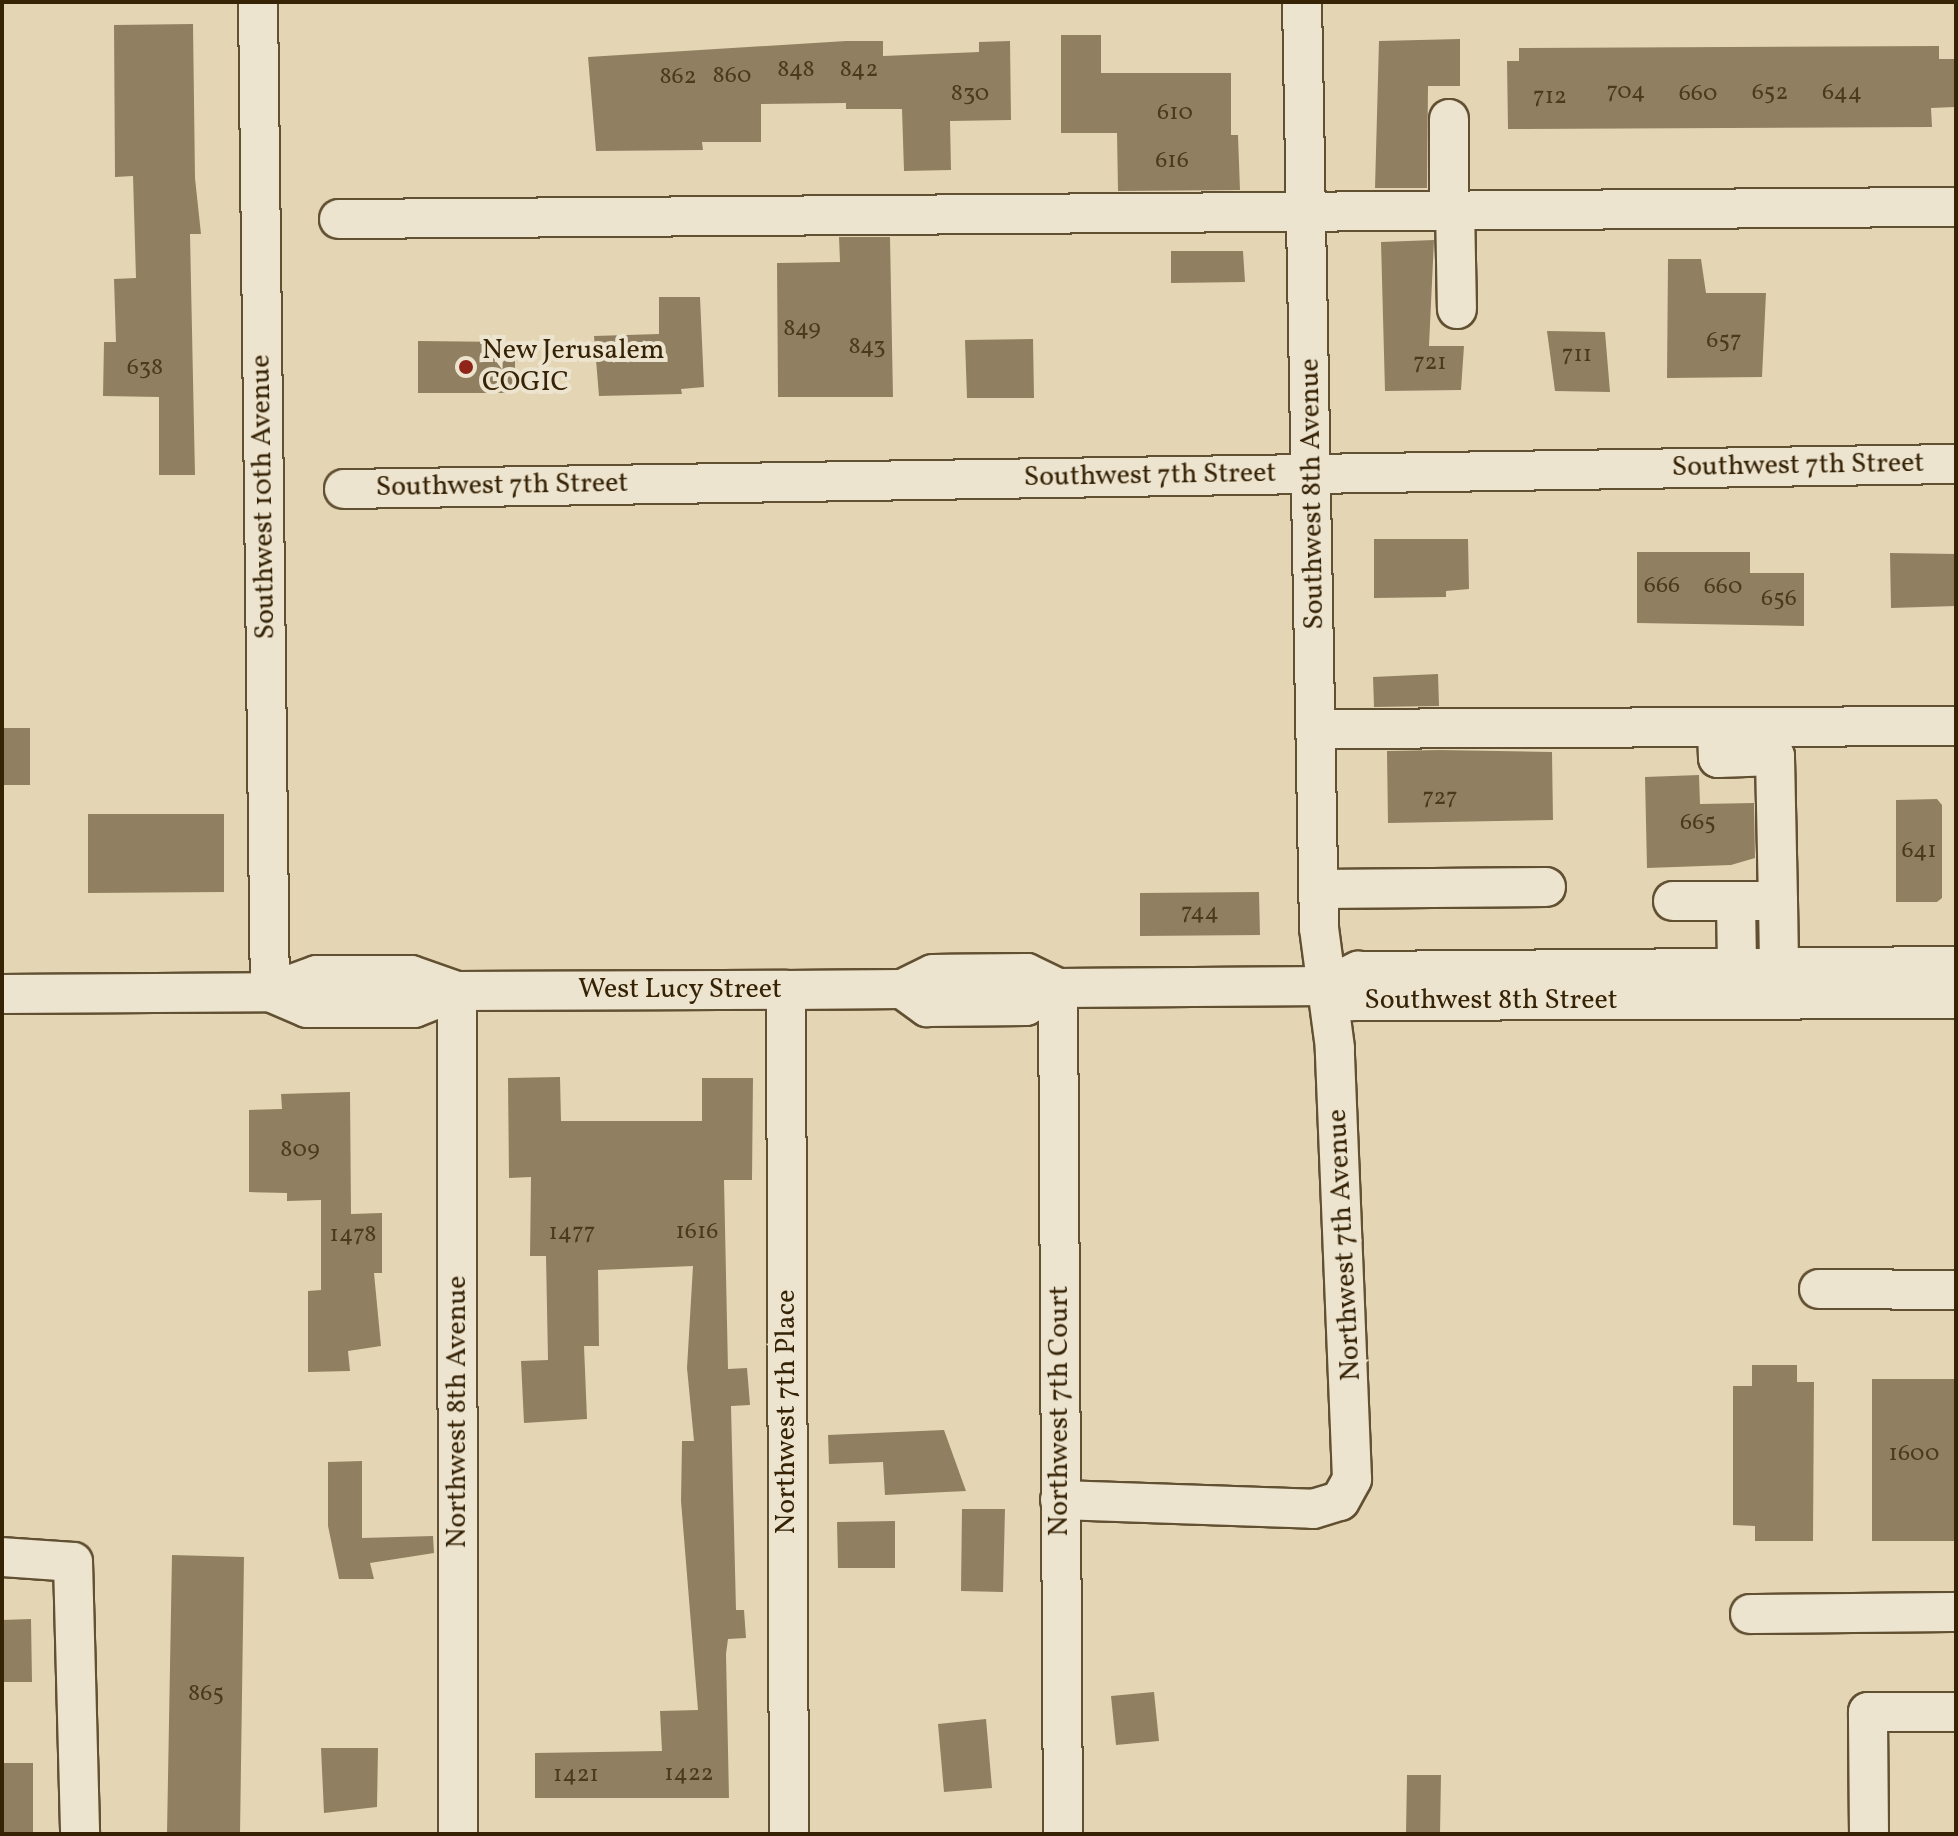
<!DOCTYPE html>
<style>
body{margin:0}
#map{position:relative;width:1958px;height:1836px;overflow:hidden;background:#e4d6b5;font-family:Vollkorn,serif}
div>[style]{position:absolute}
.building>*{inset:0;background:#908061}
.roads{filter:drop-shadow(2px 0 #625032) drop-shadow(-2px 0 #625032) drop-shadow(0 2px #625032) drop-shadow(0 -2px #625032)}
.minor>*{height:38px;margin:-19px;padding:0 19px;transform-origin:19px;border-radius:19px;background:#ede4cf}
.dots>*{width:22px;height:22px;translate:-50% -50%;box-sizing:border-box;border:4px solid #ede4cf;border-radius:50%}
span{translate:-50% -50%;white-space:nowrap;text-align:center;line-height:1.15;-webkit-text-stroke:8px #ede4cf;paint-order:stroke}
.number-label{font-size:24px;color:#4c3a1d}
.number-label span{-webkit-text-stroke-width:0}
.poi-label{font-size:28px;color:#362306}
.left{translate:0 -50%;text-align:left}
.street-label{font-size:28px;color:#362306}
.frame{position:absolute;inset:0;border:4px solid #362306;pointer-events:none}
</style>
<div id="map">
<div class="building">
<i style="clip-path:polygon(193px 24px,195px 178px,201px 234px,190px 234px,195px 475px,159px 475px,159px 397px,103px 396px,104px 342px,116px 342px,114px 279px,136px 278px,133px 176px,115px 177px,114px 25px)"></i>
<i style="clip-path:polygon(1061px 35px,1101px 35px,1101px 73px,1231px 73px,1231px 135px,1238px 135px,1240px 190px,1118px 191px,1117px 133px,1061px 133px)"></i>
<i style="clip-path:polygon(1460px 39px,1460px 86px,1428px 86px,1427px 188px,1375px 188px,1379px 41px)"></i>
<i style="clip-path:polygon(846px 41px,883px 41px,883px 56px,979px 52px,979px 42px,1010px 41px,1011px 120px,950px 121px,951px 170px,904px 171px,902px 109px,846px 109px,846px 103px,761px 104px,761px 142px,702px 142px,703px 150px,596px 151px,588px 57px)"></i>
<i style="clip-path:polygon(1939px 46px,1939px 59px,1954px 59px,1955px 107px,1931px 108px,1932px 127px,1508px 129px,1507px 61px,1519px 61px,1519px 48px)"></i>
<i style="clip-path:polygon(839px 237px,890px 237px,893px 397px,778px 397px,777px 263px,840px 262px)"></i>
<i style="clip-path:polygon(1434px 240px,1429px 346px,1464px 346px,1461px 390px,1385px 391px,1381px 242px)"></i>
<i style="clip-path:polygon(1171px 251px,1243px 251px,1245px 282px,1171px 283px)"></i>
<i style="clip-path:polygon(1668px 259px,1701px 259px,1706px 293px,1766px 293px,1762px 377px,1667px 378px)"></i>
<i style="clip-path:polygon(659px 297px,700px 297px,704px 387px,681px 389px,682px 394px,599px 396px,594px 336px,659px 334px)"></i>
<i style="clip-path:polygon(1547px 331px,1605px 332px,1610px 392px,1555px 391px)"></i>
<i style="clip-path:polygon(1033px 339px,1034px 398px,967px 398px,965px 340px)"></i>
<i style="clip-path:polygon(418px 341px,515px 342px,515px 393px,418px 393px)"></i>
<i style="clip-path:polygon(1374px 539px,1468px 539px,1469px 589px,1446px 591px,1446px 597px,1374px 598px)"></i>
<i style="clip-path:polygon(1637px 552px,1750px 552px,1750px 573px,1804px 573px,1804px 626px,1637px 623px)"></i>
<i style="clip-path:polygon(1890px 553px,1956px 554px,1956px 606px,1891px 608px)"></i>
<i style="clip-path:polygon(1438px 674px,1439px 706px,1374px 707px,1373px 677px)"></i>
<i style="clip-path:polygon(2px 728px,30px 728px,30px 785px,2px 785px)"></i>
<i style="clip-path:polygon(1440px 750px,1552px 752px,1553px 820px,1388px 823px,1387px 751px)"></i>
<i style="clip-path:polygon(1699px 775px,1700px 804px,1754px 803px,1755px 858px,1731px 865px,1647px 868px,1645px 777px)"></i>
<i style="clip-path:polygon(1937px 799px,1942px 805px,1942px 898px,1937px 902px,1896px 902px,1896px 800px)"></i>
<i style="clip-path:polygon(88px 814px,224px 814px,224px 892px,88px 893px)"></i>
<i style="clip-path:polygon(1259px 892px,1260px 935px,1140px 936px,1140px 893px)"></i>
<i style="clip-path:polygon(560px 1077px,561px 1121px,702px 1121px,702px 1078px,753px 1078px,752px 1180px,724px 1180px,728px 1369px,747px 1368px,750px 1405px,731px 1406px,736px 1610px,744px 1610px,746px 1638px,728px 1639px,726px 1654px,729px 1798px,535px 1798px,535px 1753px,662px 1751px,660px 1711px,698px 1710px,681px 1501px,682px 1441px,694px 1441px,687px 1368px,693px 1266px,598px 1270px,599px 1346px,584px 1346px,587px 1419px,524px 1423px,521px 1361px,548px 1360px,546px 1256px,530px 1256px,531px 1177px,509px 1178px,508px 1078px)"></i>
<i style="clip-path:polygon(350px 1092px,351px 1214px,382px 1213px,382px 1273px,374px 1273px,381px 1346px,348px 1351px,350px 1371px,308px 1372px,308px 1291px,321px 1290px,321px 1200px,287px 1201px,287px 1193px,249px 1192px,249px 1110px,282px 1109px,281px 1094px)"></i>
<i style="clip-path:polygon(1752px 1365px,1797px 1365px,1797px 1382px,1814px 1382px,1813px 1541px,1755px 1541px,1755px 1526px,1733px 1525px,1733px 1386px,1752px 1386px)"></i>
<i style="clip-path:polygon(1872px 1379px,1956px 1379px,1956px 1541px,1872px 1541px)"></i>
<i style="clip-path:polygon(944px 1430px,966px 1491px,885px 1495px,883px 1462px,829px 1464px,828px 1435px)"></i>
<i style="clip-path:polygon(362px 1461px,362px 1538px,433px 1536px,434px 1553px,370px 1563px,374px 1579px,339px 1579px,328px 1526px,328px 1462px)"></i>
<i style="clip-path:polygon(962px 1509px,1005px 1509px,1003px 1592px,961px 1591px)"></i>
<i style="clip-path:polygon(895px 1521px,895px 1568px,838px 1568px,837px 1522px)"></i>
<i style="clip-path:polygon(172px 1555px,244px 1557px,240px 1834px,167px 1834px)"></i>
<i style="clip-path:polygon(31px 1619px,32px 1682px,2px 1682px,2px 1620px)"></i>
<i style="clip-path:polygon(1154px 1692px,1159px 1741px,1116px 1745px,1111px 1696px)"></i>
<i style="clip-path:polygon(986px 1719px,992px 1788px,944px 1792px,938px 1724px)"></i>
<i style="clip-path:polygon(321px 1748px,378px 1748px,377px 1807px,324px 1813px)"></i>
<i style="clip-path:polygon(2px 1763px,33px 1763px,33px 1834px,2px 1834px)"></i>
<i style="clip-path:polygon(1407px 1775px,1441px 1775px,1440px 1834px,1406px 1834px)"></i>
</div>
<div class="roads">
<div class="minor">
<i style="left:258px;top:2px;width:990px;rotate:89.31deg"></i>
<i style="left:1449px;top:208px;width:89px;rotate:-90deg"></i>
<i style="left:1455px;top:208px;width:101px;rotate:88.9deg"></i>
<i style="left:339px;top:219px;width:1617px;rotate:-0.43deg"></i>
<i style="left:344px;top:489px;width:1612px;rotate:-0.89deg"></i>
<i style="left:1316px;top:729px;width:640px;rotate:-0.27deg"></i>
<i style="left:1319px;top:889px;width:227px;rotate:-0.5deg"></i>
<i style="left:1673px;top:901px;width:105px"></i>
<i style="left:1778px;top:901px;width:145px;rotate:-91.2deg"></i>
<i style="left:1775px;top:756px;width:57px;rotate:178deg"></i>
<i style="left:1718px;top:758px;width:29px;rotate:-92deg"></i>
<i style="left:1736px;top:901px;width:66px;rotate:89.1deg"></i>
<i style="left:1778px;top:901px;width:65px;rotate:89.1deg"></i>
<i style="left:1328px;top:986px;width:27px;rotate:34deg"></i>
<i style="left:1350px;top:1001px;width:606px;rotate:-0.19deg"></i>
<i style="left:1058px;top:988px;width:846px;rotate:89.66deg"></i>
<i style="left:902px;top:989px;width:31px;rotate:36deg"></i>
<i style="left:927px;top:1007px;width:99px;rotate:-0.6deg"></i>
<i style="left:1026px;top:1006px;width:37px;rotate:-29deg"></i>
<i style="left:786px;top:990px;width:844px;rotate:89.8deg"></i>
<i style="left:457px;top:991px;width:843px;rotate:89.93deg"></i>
<i style="left:270px;top:992px;width:40px;rotate:23.4deg"></i>
<i style="left:307px;top:1008px;width:107px"></i>
<i style="left:414px;top:1008px;width:46px;rotate:-21.6deg"></i>
<i style="left:2px;top:994px;width:268px;rotate:-0.4deg"></i>
<i style="left:270px;top:992px;width:50px;rotate:-19.9deg"></i>
<i style="left:317px;top:975px;width:94px"></i>
<i style="left:411px;top:975px;width:49px;rotate:19.2deg"></i>
<i style="left:457px;top:991px;width:329px;rotate:-0.2deg"></i>
<i style="left:786px;top:990px;width:116px;rotate:-0.5deg"></i>
<i style="left:902px;top:989px;width:34px;rotate:-26deg"></i>
<i style="left:933px;top:974px;width:94px;rotate:-0.6deg"></i>
<i style="left:1027px;top:973px;width:34px;rotate:26deg"></i>
<i style="left:1058px;top:988px;width:270px;rotate:-0.4deg"></i>
<i style="left:1328px;top:986px;width:34px;rotate:-27deg"></i>
<i style="left:1358px;top:971px;width:598px;rotate:-0.48deg"></i>
<i style="left:1819px;top:1289px;width:137px;rotate:0.4deg"></i>
<i style="left:1060px;top:1500px;width:253px;rotate:2deg"></i>
<i style="left:1313px;top:1509px;width:28px;rotate:-17deg"></i>
<i style="left:1340px;top:1501px;width:25px;rotate:-61deg"></i>
<i style="left:1352px;top:1479px;width:431px;rotate:-92.3deg"></i>
<i style="left:1335px;top:1048px;width:121px;rotate:-97.6deg"></i>
<i style="left:1319px;top:928px;width:926px;rotate:-91.05deg"></i>
<i style="left:2px;top:1557px;width:71px;rotate:4deg"></i>
<i style="left:73px;top:1562px;width:272px;rotate:88.5deg"></i>
<i style="left:1750px;top:1614px;width:206px;rotate:-0.6deg"></i>
<i style="left:1869px;top:1834px;width:122px;rotate:-90.5deg"></i>
<i style="left:1868px;top:1712px;width:88px"></i>
</div>
</div>
<div class="dots">
<i style="left:466px;top:367px;background:#8f2418"></i>
</div>
<div class="number-label">
<span style="left:796px;top:71px">848</span>
<span style="left:859px;top:71px">842</span>
<span style="left:732px;top:77px">860</span>
<span style="left:678px;top:78px">862</span>
<span style="left:1626px;top:93px">704</span>
<span style="left:1770px;top:94px">652</span>
<span style="left:1842px;top:94px">644</span>
<span style="left:970px;top:95px">830</span>
<span style="left:1698px;top:95px">660</span>
<span style="left:1550px;top:98px">712</span>
<span style="left:1175px;top:114px">610</span>
<span style="left:1172px;top:162px">616</span>
<span style="left:802px;top:330px">849</span>
<span style="left:1724px;top:342px">657</span>
<span style="left:867px;top:348px">843</span>
<span style="left:1577px;top:356px">711</span>
<span style="left:1430px;top:364px">721</span>
<span style="left:145px;top:369px">638</span>
<span style="left:1662px;top:587px">666</span>
<span style="left:1723px;top:588px">660</span>
<span style="left:1779px;top:600px">656</span>
<span style="left:1440px;top:799px">727</span>
<span style="left:1698px;top:824px">665</span>
<span style="left:1919px;top:852px">641</span>
<span style="left:1200px;top:914px">744</span>
<span style="left:300px;top:1151px">809</span>
<span style="left:697px;top:1233px">1616</span>
<span style="left:572px;top:1234px">1477</span>
<span style="left:353px;top:1236px">1478</span>
<span style="left:1914px;top:1455px">1600</span>
<span style="left:206px;top:1695px">865</span>
<span style="left:689px;top:1775px">1422</span>
<span style="left:576px;top:1776px">1421</span>
</div>
<div class="poi-label">
<span class="left" style="left:482px;top:367px">New Jerusalem<br>COGIC</span>
</div>
<div class="street-label">
<span style="left:1798px;top:466px;rotate:-1deg">Southwest 7th Street</span>
<span style="left:1150px;top:476px;rotate:-1deg">Southwest 7th Street</span>
<span style="left:502px;top:486px;rotate:-1deg">Southwest 7th Street</span>
<span style="left:1313px;top:494px;rotate:-91deg">Southwest 8th Avenue</span>
<span style="left:264px;top:497px;rotate:-91deg">Southwest 10th Avenue</span>
<span style="left:680px;top:990px">West Lucy Street</span>
<span style="left:1491px;top:1001px">Southwest 8th Street</span>
<span style="left:1345px;top:1245px;rotate:-93deg">Northwest 7th Avenue</span>
<span style="left:1060px;top:1411px;rotate:-90deg">Northwest 7th Court</span>
<span style="left:458px;top:1412px;rotate:-90deg">Northwest 8th Avenue</span>
<span style="left:787px;top:1412px;rotate:-90deg">Northwest 7th Place</span>
</div>
<div class="frame"></div>
</div>
